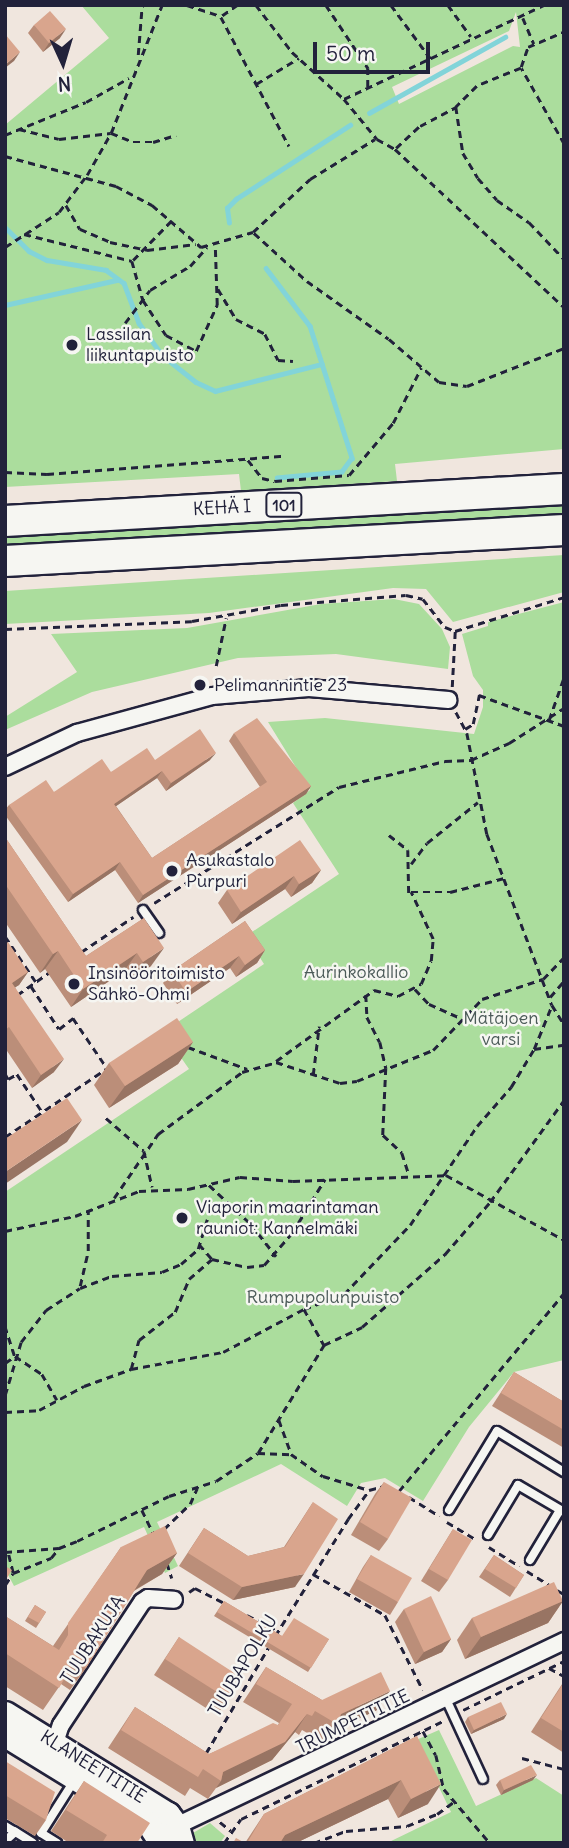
<!DOCTYPE html>
<meta charset="utf-8">
<style>
body{margin:0}
#map{position:relative;width:569px;height:1848px;overflow:hidden;background:#f0e6de;font-family:Delius,sans-serif}
div>[style]{position:absolute}
.green>*{inset:0;background:#abdd9d}
.stream>*{height:4.5px;margin:-2.25px;padding:0 2.25px;transform-origin:2.25px;border-radius:2.25px;background:#82d4d9}
.path>*{height:2.5px;margin-top:-1.25px;transform-origin:0;background:repeating-linear-gradient(90deg,#22223b 0 7px,transparent 0 12px)}
.roads{filter:drop-shadow(2px 0 #22223b) drop-shadow(-2px 0 #22223b) drop-shadow(0 2px #22223b) drop-shadow(0 -2px #22223b)}
.lane>*{height:8px;margin:-4px;padding:0 4px;transform-origin:4px;border-radius:4px;background:#f6f6f2}
.street>*{height:16px;margin:-8px;padding:0 8px;transform-origin:8px;border-radius:8px;background:#f6f6f2}
.secondary>*{height:23px;margin:-11.5px;padding:0 11.5px;transform-origin:11.5px;border-radius:11.5px;background:#f6f6f2}
.highway>*{height:30px;margin:-15px;padding:0 15px;transform-origin:15px;border-radius:15px;background:#f6f6f2}
.wall>*{inset:0;background:#bb8e79}
.shaded-wall>*{inset:0;background:#987463}
.building>*{inset:0;background:#d9a58d}
.dots>*{width:19px;height:19px;translate:-50% -50%;box-sizing:border-box;border:4px solid #f6f6f2;border-radius:50%}
span{translate:-50% -50%;white-space:nowrap;text-align:center;line-height:1.15;-webkit-text-stroke:5px #f6f6f2;paint-order:stroke}
.shield-label span{padding:2px 5px;background:#f6f6f2;border:2px solid;border-radius:5px;-webkit-text-stroke-width:0}
.shield-label{font-size:16px;color:#22223b;font-weight:700}
.poi-label{font-size:18px;color:#22223b}
.left{translate:0 -50%;text-align:left}
.street-label{font-size:18px;color:#22223b}
.park-label{font-size:18px;color:#4b5a58}
.frame{position:absolute;inset:0;border:7px solid #22223b;pointer-events:none}
.north{position:absolute;left:28px;top:28px;width:70px;height:70px;-webkit-text-stroke:5px #f6f6f2;paint-order:stroke;rotate:176deg;font-size:19px;font-weight:700;line-height:28px;text-align:center;color:#22223b}
.north::after{content:'';display:block;margin:auto;width:24px;height:32px;background:#22223b;clip-path:polygon(50% 0,100% 100%,50% 72%,0 100%)}
.scale{position:absolute;left:313px;top:42px;width:117px;height:32px;box-sizing:border-box;border:4px solid #22223b;border-top:0;padding-left:9px;font-size:21px;line-height:24px;white-space:nowrap;color:#22223b;-webkit-text-stroke:5px #f6f6f2;paint-order:stroke}
</style>
<div id="map">
<div class="green">
<i style="clip-path:polygon(evenodd,81px 5px,564px 5px,564px 449px,395px 464px,397px 481px,241px 491px,239px 474px,5px 487px,5px 125px,109px 38px,81px 5px,516px 12px,520px 47px,513px 46px,399px 104px,392px 87px,509px 31px,516px 12px)"></i>
<i style="clip-path:polygon(564px 506px,564px 516px,5px 547px,5px 537px)"></i>
<i style="clip-path:polygon(564px 555px,564px 592px,453px 622px,426px 589px,393px 588px,209px 613px,5px 624px,5px 591px)"></i>
<i style="clip-path:polygon(394px 599px,419px 604px,442px 629px,450px 647px,448px 669px,336px 654px,238px 658px,92px 692px,5px 730px,5px 717px,77px 672px,51px 634px,187px 628px,321px 604px)"></i>
<i style="clip-path:polygon(564px 602px,564px 1360px,514px 1372px,469px 1427px,423px 1501px,385px 1478px,361px 1483px,347px 1506px,281px 1464px,157px 1522px,178px 1566px,165px 1573px,144px 1527px,14px 1586px,5px 1569px,5px 1192px,189px 1069px,163px 1032px,264px 964px,246px 936px,339px 874px,293px 803px,310px 790px,268px 722px,325px 718px,474px 734px,483px 707px,483px 690px,473px 676px,462px 634px,488px 626px,488px 622px)"></i>
<i style="clip-path:polygon(439px 1730px,476px 1806px,536px 1778px,564px 1796px,564px 1843px,387px 1843px,451px 1812px,416px 1740px)"></i>
<i style="clip-path:polygon(210px 1823px,225px 1836px,220px 1843px,190px 1843px,193px 1833px)"></i>
</div>
<div class="stream">
<i style="left:369px;top:113px;width:156px;rotate:-29.2deg"></i>
<i style="left:229px;top:223px;width:15px;rotate:-98deg"></i>
<i style="left:227px;top:208px;width:13px;rotate:-45deg"></i>
<i style="left:236px;top:199px;width:136px;rotate:-33deg"></i>
<i style="left:5px;top:227px;width:34px;rotate:45deg"></i>
<i style="left:29px;top:251px;width:20px;rotate:27deg"></i>
<i style="left:47px;top:260px;width:60px;rotate:9.6deg"></i>
<i style="left:106px;top:270px;width:22px;rotate:36deg"></i>
<i style="left:124px;top:283px;width:43px;rotate:69.4deg"></i>
<i style="left:139px;top:323px;width:39px;rotate:54deg"></i>
<i style="left:162px;top:355px;width:43px;rotate:38.5deg"></i>
<i style="left:196px;top:382px;width:21px;rotate:25deg"></i>
<i style="left:215px;top:391px;width:110px;rotate:-14.2deg"></i>
<i style="left:266px;top:268px;width:73px;rotate:52.8deg"></i>
<i style="left:310px;top:326px;width:139px;rotate:72.3deg"></i>
<i style="left:352px;top:458px;width:17px;rotate:126deg"></i>
<i style="left:342px;top:472px;width:65px;rotate:174.7deg"></i>
<i style="left:5px;top:305px;width:115px;rotate:-12.6deg"></i>
</div>
<div class="path">
<i style="left:187px;top:5px;width:35px;rotate:18deg"></i>
<i style="left:238px;top:5px;width:21px;rotate:145deg"></i>
<i style="left:221px;top:17px;width:146px;rotate:62.2deg"></i>
<i style="left:256px;top:5px;width:59px;rotate:52.5deg"></i>
<i style="left:292px;top:52px;width:70px;rotate:42.1deg"></i>
<i style="left:344px;top:99px;width:52px;rotate:50.5deg"></i>
<i style="left:377px;top:139px;width:21px;rotate:29deg"></i>
<i style="left:395px;top:149px;width:231px;rotate:43.1deg"></i>
<i style="left:326px;top:5px;width:76px;rotate:56.3deg"></i>
<i style="left:368px;top:68px;width:19px;rotate:90deg"></i>
<i style="left:391px;top:5px;width:67px;rotate:53.5deg"></i>
<i style="left:448px;top:5px;width:39px;rotate:54deg"></i>
<i style="left:523px;top:18px;width:28px;rotate:67deg"></i>
<i style="left:138px;top:55px;width:50px;rotate:-85.4deg"></i>
<i style="left:521px;top:67px;width:21px;rotate:-71deg"></i>
<i style="left:528px;top:47px;width:39px;rotate:-23deg"></i>
<i style="left:256px;top:84px;width:50px;rotate:-31.2deg"></i>
<i style="left:344px;top:99px;width:221px;rotate:-25.2deg"></i>
<i style="left:19px;top:129px;width:41px;rotate:14deg"></i>
<i style="left:59px;top:139px;width:52px;rotate:-6.6deg"></i>
<i style="left:111px;top:133px;width:24px;rotate:22deg"></i>
<i style="left:133px;top:142px;width:20px"></i>
<i style="left:153px;top:142px;width:24px;rotate:-17deg"></i>
<i style="left:5px;top:135px;width:87px;rotate:-22.2deg"></i>
<i style="left:86px;top:102px;width:49px;rotate:-29.2deg"></i>
<i style="left:564px;top:144px;width:87px;rotate:-119.5deg"></i>
<i style="left:521px;top:68px;width:48px;rotate:157.8deg"></i>
<i style="left:477px;top:86px;width:30px;rotate:135deg"></i>
<i style="left:456px;top:107px;width:47px;rotate:81.3deg"></i>
<i style="left:463px;top:153px;width:29px;rotate:59deg"></i>
<i style="left:478px;top:178px;width:29px;rotate:49deg"></i>
<i style="left:497px;top:200px;width:39px;rotate:35deg"></i>
<i style="left:529px;top:222px;width:51px;rotate:46.6deg"></i>
<i style="left:396px;top:148px;width:33px;rotate:-43deg"></i>
<i style="left:420px;top:126px;width:41px;rotate:-27.8deg"></i>
<i style="left:5px;top:156px;width:115px;rotate:15.1deg"></i>
<i style="left:116px;top:186px;width:41px;rotate:27.8deg"></i>
<i style="left:152px;top:205px;width:65px;rotate:40.6deg"></i>
<i style="left:201px;top:247px;width:54px;rotate:-16.1deg"></i>
<i style="left:253px;top:232px;width:78px;rotate:-42.9deg"></i>
<i style="left:310px;top:179px;width:76px;rotate:-31.6deg"></i>
<i style="left:66px;top:205px;width:28px;rotate:60deg"></i>
<i style="left:80px;top:229px;width:33px;rotate:23deg"></i>
<i style="left:110px;top:242px;width:38px;rotate:12deg"></i>
<i style="left:147px;top:250px;width:49px;rotate:-7deg"></i>
<i style="left:254px;top:233px;width:72px;rotate:42.2deg"></i>
<i style="left:307px;top:281px;width:100px;rotate:35.3deg"></i>
<i style="left:389px;top:339px;width:66px;rotate:40.7deg"></i>
<i style="left:439px;top:382px;width:28px;rotate:8deg"></i>
<i style="left:467px;top:386px;width:104px;rotate:-21.4deg"></i>
<i style="left:24px;top:234px;width:111px;rotate:14deg"></i>
<i style="left:132px;top:261px;width:41px;rotate:74.2deg"></i>
<i style="left:143px;top:300px;width:42px;rotate:56.7deg"></i>
<i style="left:166px;top:335px;width:34px;rotate:28deg"></i>
<i style="left:196px;top:351px;width:51px;rotate:-65.5deg"></i>
<i style="left:217px;top:305px;width:59px;rotate:-91.9deg"></i>
<i style="left:5px;top:247px;width:64px;rotate:-32.9deg"></i>
<i style="left:59px;top:212px;width:46px;rotate:-52.9deg"></i>
<i style="left:87px;top:175px;width:48px;rotate:-60.3deg"></i>
<i style="left:111px;top:133px;width:138px;rotate:-68.3deg"></i>
<i style="left:133px;top:260px;width:56px;rotate:-45.7deg"></i>
<i style="left:218px;top:289px;width:35px;rotate:59deg"></i>
<i style="left:236px;top:319px;width:33px;rotate:27deg"></i>
<i style="left:265px;top:334px;width:29px;rotate:63deg"></i>
<i style="left:278px;top:360px;width:15px;rotate:4deg"></i>
<i style="left:125px;top:323px;width:41px;rotate:-52.9deg"></i>
<i style="left:150px;top:290px;width:47px;rotate:-31deg"></i>
<i style="left:190px;top:266px;width:25px;rotate:-48deg"></i>
<i style="left:248px;top:460px;width:23px;rotate:52deg"></i>
<i style="left:262px;top:478px;width:13px;rotate:13deg"></i>
<i style="left:275px;top:481px;width:74px;rotate:-4.6deg"></i>
<i style="left:349px;top:475px;width:68px;rotate:-49.8deg"></i>
<i style="left:393px;top:423px;width:62px;rotate:-63deg"></i>
<i style="left:5px;top:472px;width:42px;rotate:2.7deg"></i>
<i style="left:47px;top:474px;width:237px;rotate:-4.4deg"></i>
<i style="left:5px;top:629px;width:187px;rotate:-2.4deg"></i>
<i style="left:192px;top:621px;width:90px;rotate:-10.2deg"></i>
<i style="left:281px;top:605px;width:125px;rotate:-4.6deg"></i>
<i style="left:406px;top:595px;width:17px;rotate:13deg"></i>
<i style="left:423px;top:599px;width:36px;rotate:52deg"></i>
<i style="left:445px;top:627px;width:11px;rotate:22deg"></i>
<i style="left:455px;top:631px;width:114px;rotate:-17.3deg"></i>
<i style="left:216px;top:666px;width:49px;rotate:-78.2deg"></i>
<i style="left:452px;top:687px;width:56px;rotate:-86.9deg"></i>
<i style="left:456px;top:712px;width:24px;rotate:62deg"></i>
<i style="left:467px;top:733px;width:103px;rotate:78.8deg"></i>
<i style="left:487px;top:834px;width:183px;rotate:69.2deg"></i>
<i style="left:552px;top:1005px;width:22px;rotate:58deg"></i>
<i style="left:549px;top:720px;width:46px;rotate:-70.8deg"></i>
<i style="left:465px;top:729px;width:9px;rotate:-32deg"></i>
<i style="left:473px;top:724px;width:30px;rotate:-78deg"></i>
<i style="left:479px;top:695px;width:90px;rotate:20deg"></i>
<i style="left:389px;top:835px;width:24px;rotate:38deg"></i>
<i style="left:408px;top:850px;width:46px;rotate:88.8deg"></i>
<i style="left:411px;top:864px;width:26px;rotate:-53deg"></i>
<i style="left:427px;top:843px;width:65px;rotate:-38.8deg"></i>
<i style="left:154px;top:903px;width:218px;rotate:-32.1deg"></i>
<i style="left:339px;top:787px;width:109px;rotate:-13.8deg"></i>
<i style="left:445px;top:761px;width:26px;rotate:-2deg"></i>
<i style="left:471px;top:760px;width:42px;rotate:-24.1deg"></i>
<i style="left:509px;top:743px;width:65px;rotate:-32.5deg"></i>
<i style="left:5px;top:936px;width:55px;rotate:56deg"></i>
<i style="left:81px;top:952px;width:63px;rotate:-33.9deg"></i>
<i style="left:31px;top:986px;width:51px;rotate:56.9deg"></i>
<i style="left:59px;top:1029px;width:18px;rotate:-38deg"></i>
<i style="left:73px;top:1018px;width:60px;rotate:55.8deg"></i>
<i style="left:415px;top:989px;width:21px;rotate:47deg"></i>
<i style="left:429px;top:1004px;width:35px;rotate:24deg"></i>
<i style="left:17px;top:995px;width:39px;rotate:-35deg"></i>
<i style="left:366px;top:995px;width:22px;rotate:87deg"></i>
<i style="left:367px;top:1017px;width:28px;rotate:63deg"></i>
<i style="left:380px;top:1042px;width:27px;rotate:77deg"></i>
<i style="left:386px;top:1068px;width:67px;rotate:92.6deg"></i>
<i style="left:383px;top:1135px;width:26px;rotate:43deg"></i>
<i style="left:402px;top:1153px;width:22px;rotate:72deg"></i>
<i style="left:550px;top:997px;width:21px;rotate:-49deg"></i>
<i style="left:188px;top:1047px;width:63px;rotate:20.4deg"></i>
<i style="left:534px;top:1049px;width:30px;rotate:-8deg"></i>
<i style="left:276px;top:1061px;width:121px;rotate:-35.9deg"></i>
<i style="left:374px;top:990px;width:25px;rotate:14deg"></i>
<i style="left:398px;top:996px;width:26px;rotate:-28deg"></i>
<i style="left:421px;top:984px;width:25px;rotate:-67deg"></i>
<i style="left:431px;top:961px;width:22px;rotate:-85deg"></i>
<i style="left:433px;top:939px;width:52px;rotate:-115.1deg"></i>
<i style="left:411px;top:892px;width:39px"></i>
<i style="left:450px;top:892px;width:56px;rotate:-14.5deg"></i>
<i style="left:5px;top:1073px;width:7px;rotate:63deg"></i>
<i style="left:8px;top:1079px;width:10px;rotate:-29deg"></i>
<i style="left:17px;top:1074px;width:47px;rotate:56.3deg"></i>
<i style="left:313px;top:1075px;width:49px;rotate:-83deg"></i>
<i style="left:106px;top:1118px;width:50px;rotate:41deg"></i>
<i style="left:144px;top:1151px;width:37px;rotate:77deg"></i>
<i style="left:5px;top:1137px;width:122px;rotate:-34deg"></i>
<i style="left:209px;top:1185px;width:57px;rotate:42.9deg"></i>
<i style="left:251px;top:1224px;width:41px;rotate:52deg"></i>
<i style="left:114px;top:1198px;width:78px;rotate:-55.5deg"></i>
<i style="left:158px;top:1134px;width:104px;rotate:-36.4deg"></i>
<i style="left:242px;top:1072px;width:35px;rotate:-16deg"></i>
<i style="left:276px;top:1062px;width:67px;rotate:18.2deg"></i>
<i style="left:340px;top:1083px;width:17px;rotate:-7deg"></i>
<i style="left:357px;top:1081px;width:82px;rotate:-22.2deg"></i>
<i style="left:433px;top:1050px;width:71px;rotate:-46.1deg"></i>
<i style="left:482px;top:999px;width:64px;rotate:-18.2deg"></i>
<i style="left:543px;top:979px;width:30px;rotate:-46deg"></i>
<i style="left:5px;top:1231px;width:72px;rotate:-12.1deg"></i>
<i style="left:75px;top:1216px;width:69px;rotate:-21.3deg"></i>
<i style="left:139px;top:1191px;width:49px;rotate:-2.3deg"></i>
<i style="left:188px;top:1189px;width:53px;rotate:-13deg"></i>
<i style="left:240px;top:1177px;width:53px;rotate:4.3deg"></i>
<i style="left:293px;top:1181px;width:153px;rotate:-2.2deg"></i>
<i style="left:446px;top:1175px;width:135px;rotate:28.8deg"></i>
<i style="left:199px;top:1244px;width:20px;rotate:49deg"></i>
<i style="left:80px;top:1286px;width:36px;rotate:-77deg"></i>
<i style="left:88px;top:1251px;width:41px;rotate:-90deg"></i>
<i style="left:304px;top:1309px;width:41px;rotate:60.9deg"></i>
<i style="left:5px;top:1326px;width:32px;rotate:72deg"></i>
<i style="left:15px;top:1356px;width:32px;rotate:34deg"></i>
<i style="left:42px;top:1374px;width:30px;rotate:60deg"></i>
<i style="left:5px;top:1363px;width:12px;rotate:-35deg"></i>
<i style="left:131px;top:1369px;width:30px;rotate:-75deg"></i>
<i style="left:139px;top:1340px;width:46px;rotate:-37.9deg"></i>
<i style="left:175px;top:1312px;width:36px;rotate:-67deg"></i>
<i style="left:189px;top:1279px;width:30px;rotate:-41deg"></i>
<i style="left:212px;top:1259px;width:36px;rotate:13deg"></i>
<i style="left:247px;top:1267px;width:17px;rotate:-7deg"></i>
<i style="left:264px;top:1265px;width:43px;rotate:-48.8deg"></i>
<i style="left:292px;top:1233px;width:63px;rotate:-58.6deg"></i>
<i style="left:5px;top:1395px;width:55px;rotate:-73.2deg"></i>
<i style="left:21px;top:1342px;width:41px;rotate:-52deg"></i>
<i style="left:46px;top:1310px;width:40px;rotate:-32.9deg"></i>
<i style="left:80px;top:1288px;width:34px;rotate:-21deg"></i>
<i style="left:112px;top:1276px;width:50px;rotate:-4.6deg"></i>
<i style="left:162px;top:1272px;width:21px;rotate:-23deg"></i>
<i style="left:181px;top:1264px;width:23px;rotate:-41deg"></i>
<i style="left:198px;top:1249px;width:31px;rotate:-73deg"></i>
<i style="left:5px;top:1412px;width:34px;rotate:-3deg"></i>
<i style="left:39px;top:1410px;width:51px;rotate:-28.1deg"></i>
<i style="left:84px;top:1386px;width:50px;rotate:-19.9deg"></i>
<i style="left:131px;top:1369px;width:94px;rotate:-10.5deg"></i>
<i style="left:223px;top:1352px;width:92px;rotate:-28deg"></i>
<i style="left:304px;top:1309px;width:43px;rotate:-20.6deg"></i>
<i style="left:344px;top:1294px;width:95px;rotate:-46.3deg"></i>
<i style="left:410px;top:1225px;width:120px;rotate:-55.9deg"></i>
<i style="left:477px;top:1126px;width:52px;rotate:-48.9deg"></i>
<i style="left:511px;top:1087px;width:44px;rotate:-58.8deg"></i>
<i style="left:534px;top:1049px;width:48px;rotate:-67.8deg"></i>
<i style="left:279px;top:1420px;width:35px;rotate:70deg"></i>
<i style="left:258px;top:1453px;width:127px;rotate:-58.6deg"></i>
<i style="left:324px;top:1345px;width:42px;rotate:-25.3deg"></i>
<i style="left:362px;top:1327px;width:111px;rotate:-41.3deg"></i>
<i style="left:445px;top:1254px;width:69px;rotate:-49.1deg"></i>
<i style="left:490px;top:1202px;width:126px;rotate:-54deg"></i>
<i style="left:399px;top:1491px;width:258px;rotate:-50.2deg"></i>
<i style="left:409px;top:1497px;width:36px;rotate:32deg"></i>
<i style="left:142px;top:1510px;width:28px;rotate:64deg"></i>
<i style="left:447px;top:1522px;width:35px;rotate:31deg"></i>
<i style="left:164px;top:1529px;width:36px;rotate:-44deg"></i>
<i style="left:190px;top:1504px;width:17px;rotate:-66deg"></i>
<i style="left:489px;top:1547px;width:36px;rotate:32deg"></i>
<i style="left:5px;top:1552px;width:54px;rotate:-4.2deg"></i>
<i style="left:59px;top:1548px;width:19px;rotate:-21deg"></i>
<i style="left:77px;top:1541px;width:102px;rotate:-26.1deg"></i>
<i style="left:169px;top:1496px;width:49px;rotate:-17.7deg"></i>
<i style="left:216px;top:1481px;width:50px;rotate:-33.7deg"></i>
<i style="left:258px;top:1453px;width:33px;rotate:2deg"></i>
<i style="left:291px;top:1454px;width:39px;rotate:35deg"></i>
<i style="left:323px;top:1476px;width:48px;rotate:16.9deg"></i>
<i style="left:167px;top:1563px;width:16px;rotate:72deg"></i>
<i style="left:527px;top:1571px;width:26px;rotate:32deg"></i>
<i style="left:13px;top:1573px;width:41px;rotate:-21.5deg"></i>
<i style="left:51px;top:1558px;width:13px;rotate:-51deg"></i>
<i style="left:313px;top:1574px;width:83px;rotate:29.7deg"></i>
<i style="left:385px;top:1615px;width:84px;rotate:63.1deg"></i>
<i style="left:5px;top:1585px;width:14px;rotate:-56deg"></i>
<i style="left:13px;top:1573px;width:21px;rotate:-104deg"></i>
<i style="left:557px;top:1590px;width:8px;rotate:30deg"></i>
<i style="left:189px;top:1592px;width:7px;rotate:-34deg"></i>
<i style="left:195px;top:1588px;width:35px;rotate:27deg"></i>
<i style="left:247px;top:1615px;width:35px;rotate:27deg"></i>
<i style="left:275px;top:1636px;width:138px;rotate:-58deg"></i>
<i style="left:348px;top:1519px;width:36px;rotate:-54deg"></i>
<i style="left:369px;top:1490px;width:16px;rotate:-15deg"></i>
<i style="left:549px;top:1668px;width:17px;rotate:28deg"></i>
<i style="left:463px;top:1710px;width:112px;rotate:-25.9deg"></i>
<i style="left:423px;top:1731px;width:27px;rotate:62deg"></i>
<i style="left:436px;top:1755px;width:35px;rotate:77deg"></i>
<i style="left:444px;top:1789px;width:71px;rotate:49.6deg"></i>
<i style="left:206px;top:1753px;width:122px;rotate:-59.4deg"></i>
<i style="left:522px;top:1758px;width:43px;rotate:14.7deg"></i>
<i style="left:220px;top:1822px;width:14px;rotate:39deg"></i>
<i style="left:224px;top:1843px;width:29px;rotate:-55deg"></i>
<i style="left:241px;top:1819px;width:227px;rotate:-25.9deg"></i>
<i style="left:314px;top:1843px;width:34px;rotate:-21deg"></i>
<i style="left:346px;top:1831px;width:61px;rotate:-4.7deg"></i>
<i style="left:407px;top:1826px;width:32px;rotate:-22deg"></i>
<i style="left:437px;top:1814px;width:22px;rotate:-36deg"></i>
<i style="left:427px;top:1843px;width:22px"></i>
</div>
<div class="roads">
<div class="lane">
<i style="left:143px;top:910px;width:28px;rotate:55deg"></i>
<i style="left:449px;top:1510px;width:92px;rotate:-58.7deg"></i>
<i style="left:497px;top:1431px;width:79px;rotate:31.5deg"></i>
<i style="left:488px;top:1535px;width:58px;rotate:-59deg"></i>
<i style="left:518px;top:1485px;width:53px;rotate:30.4deg"></i>
<i style="left:530px;top:1560px;width:58px;rotate:-59deg"></i>
<i style="left:446px;top:1699px;width:88px;rotate:65.2deg"></i>
<i style="left:5px;top:1826px;width:12px;rotate:31deg"></i>
<i style="left:15px;top:1832px;width:13px;rotate:138deg"></i>
<i style="left:14px;top:1831px;width:22px;rotate:32deg"></i>
<i style="left:57px;top:1843px;width:19px;rotate:-148deg"></i>
<i style="left:41px;top:1833px;width:62px;rotate:-57.6deg"></i>
</div>
<div class="street">
<i style="left:5px;top:767px;width:80px;rotate:-25.3deg"></i>
<i style="left:77px;top:733px;width:140px;rotate:-15.3deg"></i>
<i style="left:212px;top:696px;width:97px;rotate:-4.7deg"></i>
<i style="left:309px;top:688px;width:140px;rotate:4.9deg"></i>
<i style="left:52px;top:1752px;width:28px;rotate:-72deg"></i>
<i style="left:61px;top:1725px;width:147px;rotate:-56.6deg"></i>
<i style="left:142px;top:1602px;width:7px;rotate:-34deg"></i>
<i style="left:148px;top:1598px;width:26px;rotate:4deg"></i>
<i style="left:170px;top:1829px;width:437px;rotate:-25.5deg"></i>
</div>
<div class="secondary">
<i style="left:5px;top:1713px;width:192px;rotate:31.8deg"></i>
<i style="left:168px;top:1814px;width:15px;rotate:53deg"></i>
<i style="left:177px;top:1826px;width:18px;rotate:74deg"></i>
<i style="left:5px;top:1735px;width:168px;rotate:31.6deg"></i>
<i style="left:148px;top:1823px;width:24px;rotate:57deg"></i>
</div>
<div class="highway">
<i style="left:5px;top:521px;width:560px;rotate:-3.28deg"></i>
<i style="left:5px;top:561px;width:560px;rotate:-3.17deg"></i>
</div>
</div>
<div class="wall">
<i style="clip-path:polygon(34px 25px,60px 38px,43px 52px,28px 33px)"></i>
<i style="clip-path:polygon(234px 733px,311px 786px,306px 794px,138px 903px,115px 870px,68px 902px,5px 815px,5px 810px,9px 805px,54px 792px,111px 772px,155px 760px,210px 760px,166px 791px,157px 778px,116px 806px,152px 858px,260px 787px,229px 741px)"></i>
<i style="clip-path:polygon(5px 837px,86px 956px,144px 918px,151px 966px,130px 980px,124px 971px,71px 1007px,45px 969px,40px 973px,5px 922px)"></i>
<i style="clip-path:polygon(321px 870px,312px 883px,291px 897px,285px 889px,232px 924px,218px 903px,227px 890px)"></i>
<i style="clip-path:polygon(245px 921px,265px 950px,257px 963px,236px 977px,230px 968px,177px 1004px,163px 983px,172px 971px)"></i>
<i style="clip-path:polygon(5px 944px,28px 972px,19px 985px,15px 987px,54px 1072px,32px 1088px,5px 1048px)"></i>
<i style="clip-path:polygon(193px 1042px,178px 1064px,109px 1108px,94px 1085px,109px 1063px)"></i>
<i style="clip-path:polygon(514px 1372px,564px 1402px,564px 1448px,492px 1406px)"></i>
<i style="clip-path:polygon(384px 1482px,388px 1539px,379px 1551px,351px 1535px,375px 1494px)"></i>
<i style="clip-path:polygon(313px 1502px,295px 1587px,233px 1600px,179px 1566px,204px 1528px,248px 1556px,284px 1547px)"></i>
<i style="clip-path:polygon(453px 1529px,448px 1580px,439px 1592px,421px 1581px)"></i>
<i style="clip-path:polygon(121px 1547px,177px 1553px,162px 1574px,134px 1591px,86px 1668px,70px 1690px,61px 1684px,43px 1710px,5px 1686px,5px 1616px,53px 1646px)"></i>
<i style="clip-path:polygon(371px 1555px,398px 1602px,390px 1615px,349px 1592px,363px 1567px)"></i>
<i style="clip-path:polygon(494px 1555px,524px 1575px,510px 1597px,479px 1577px)"></i>
<i style="clip-path:polygon(224px 1601px,282px 1636px,329px 1639px,308px 1672px,214px 1616px)"></i>
<i style="clip-path:polygon(563px 1601px,548px 1623px,465px 1659px,457px 1640px,472px 1618px)"></i>
<i style="clip-path:polygon(35px 1605px,46px 1612px,36px 1628px,25px 1621px)"></i>
<i style="clip-path:polygon(404px 1609px,451px 1639px,442px 1652px,415px 1664px,395px 1622px)"></i>
<i style="clip-path:polygon(179px 1637px,228px 1699px,217px 1715px,154px 1675px)"></i>
<i style="clip-path:polygon(266px 1667px,322px 1700px,377px 1710px,333px 1731px,325px 1743px,302px 1730px,299px 1735px,295px 1732px,272px 1760px,216px 1788px,208px 1799px,190px 1788px,185px 1796px,108px 1748px,135px 1707px,209px 1754px,278px 1725px,279px 1723px,243px 1702px)"></i>
<i style="clip-path:polygon(564px 1681px,564px 1753px,531px 1732px)"></i>
<i style="clip-path:polygon(468px 1717px,504px 1719px,471px 1734px,465px 1722px)"></i>
<i style="clip-path:polygon(417px 1736px,428px 1804px,398px 1818px,388px 1799px,296px 1843px,232px 1843px,245px 1843px,264px 1814px)"></i>
<i style="clip-path:polygon(5px 1761px,46px 1820px,35px 1836px,5px 1818px)"></i>
<i style="clip-path:polygon(500px 1780px,533px 1780px,501px 1795px,496px 1785px)"></i>
<i style="clip-path:polygon(84px 1781px,137px 1843px,69px 1843px,51px 1831px)"></i>
</div>
<div class="shaded-wall">
<i style="clip-path:polygon(66px 29px,60px 38px,43px 52px,49px 43px)"></i>
<i style="clip-path:polygon(20px 52px,14px 61px,5px 68px,5px 65px)"></i>
<i style="clip-path:polygon(216px 753px,210px 760px,166px 791px,171px 783px)"></i>
<i style="clip-path:polygon(162px 771px,157px 778px,109px 811px,114px 804px)"></i>
<i style="clip-path:polygon(311px 786px,306px 794px,138px 903px,143px 895px)"></i>
<i style="clip-path:polygon(120px 862px,115px 870px,68px 902px,73px 894px)"></i>
<i style="clip-path:polygon(321px 870px,312px 883px,291px 897px,299px 884px)"></i>
<i style="clip-path:polygon(294px 876px,285px 889px,232px 924px,241px 912px)"></i>
<i style="clip-path:polygon(164px 948px,151px 966px,130px 980px,143px 962px)"></i>
<i style="clip-path:polygon(265px 950px,257px 963px,236px 977px,245px 965px)"></i>
<i style="clip-path:polygon(58px 951px,45px 969px,40px 973px,53px 954px)"></i>
<i style="clip-path:polygon(137px 953px,124px 971px,71px 1007px,83px 989px)"></i>
<i style="clip-path:polygon(239px 956px,230px 968px,177px 1004px,186px 992px)"></i>
<i style="clip-path:polygon(28px 972px,19px 985px,5px 994px,12px 983px)"></i>
<i style="clip-path:polygon(193px 1042px,178px 1064px,109px 1108px,125px 1086px)"></i>
<i style="clip-path:polygon(64px 1059px,54px 1072px,32px 1088px,41px 1075px)"></i>
<i style="clip-path:polygon(82px 1120px,67px 1142px,5px 1184px,5px 1172px)"></i>
<i style="clip-path:polygon(177px 1553px,162px 1574px,131px 1592px,147px 1570px)"></i>
<i style="clip-path:polygon(304px 1574px,295px 1587px,233px 1600px,242px 1587px)"></i>
<i style="clip-path:polygon(563px 1601px,548px 1623px,465px 1659px,481px 1637px)"></i>
<i style="clip-path:polygon(451px 1639px,442px 1652px,415px 1664px,424px 1652px)"></i>
<i style="clip-path:polygon(390px 1691px,377px 1710px,333px 1731px,337px 1724px,341px 1714px)"></i>
<i style="clip-path:polygon(307px 1714px,295px 1732px,272px 1760px,216px 1788px,221px 1781px,223px 1772px)"></i>
<i style="clip-path:polygon(507px 1714px,504px 1719px,471px 1734px,474px 1730px)"></i>
<i style="clip-path:polygon(537px 1775px,533px 1780px,501px 1795px,504px 1790px)"></i>
<i style="clip-path:polygon(401px 1780px,388px 1799px,296px 1843px,280px 1843px,285px 1835px)"></i>
<i style="clip-path:polygon(441px 1784px,428px 1804px,398px 1818px,411px 1799px)"></i>
</div>
<div class="building">
<i style="clip-path:polygon(50px 11px,66px 29px,49px 43px,34px 25px)"></i>
<i style="clip-path:polygon(5px 34px,20px 52px,5px 65px)"></i>
<i style="clip-path:polygon(257px 718px,311px 786px,143px 895px,120px 862px,73px 894px,9px 805px,46px 780px,54px 792px,102px 759px,111px 772px,147px 748px,155px 760px,200px 729px,216px 753px,171px 783px,162px 771px,114px 804px,152px 858px,267px 782px,234px 733px)"></i>
<i style="clip-path:polygon(5px 837px,86px 956px,144px 918px,164px 948px,143px 962px,137px 953px,83px 989px,58px 951px,53px 954px,5px 884px)"></i>
<i style="clip-path:polygon(300px 840px,321px 870px,299px 884px,294px 876px,241px 912px,227px 890px)"></i>
<i style="clip-path:polygon(245px 921px,265px 950px,245px 965px,239px 956px,186px 992px,172px 971px)"></i>
<i style="clip-path:polygon(8px 942px,28px 972px,12px 983px,64px 1059px,41px 1075px,9px 1027px,5px 1030px,5px 944px)"></i>
<i style="clip-path:polygon(177px 1018px,193px 1042px,125px 1086px,109px 1063px)"></i>
<i style="clip-path:polygon(67px 1098px,82px 1120px,5px 1172px,5px 1139px)"></i>
<i style="clip-path:polygon(514px 1372px,564px 1402px,564px 1430px,501px 1393px)"></i>
<i style="clip-path:polygon(384px 1482px,412px 1498px,388px 1539px,360px 1522px)"></i>
<i style="clip-path:polygon(313px 1502px,338px 1519px,304px 1574px,242px 1587px,188px 1553px,204px 1528px,248px 1556px,285px 1547px)"></i>
<i style="clip-path:polygon(165px 1526px,177px 1553px,147px 1570px,86px 1668px,75px 1660px,59px 1688px,5px 1653px,5px 1616px,59px 1650px,68px 1635px,68px 1623px,121px 1547px)"></i>
<i style="clip-path:polygon(453px 1529px,472px 1540px,448px 1580px,429px 1569px)"></i>
<i style="clip-path:polygon(371px 1555px,412px 1578px,398px 1602px,357px 1579px)"></i>
<i style="clip-path:polygon(494px 1555px,524px 1575px,516px 1588px,485px 1569px)"></i>
<i style="clip-path:polygon(5px 1566px,12px 1570px,5px 1581px)"></i>
<i style="clip-path:polygon(554px 1582px,563px 1601px,481px 1637px,472px 1618px)"></i>
<i style="clip-path:polygon(431px 1596px,451px 1639px,424px 1652px,404px 1609px)"></i>
<i style="clip-path:polygon(224px 1601px,282px 1636px,294px 1618px,329px 1639px,311px 1668px,217px 1612px)"></i>
<i style="clip-path:polygon(35px 1605px,46px 1612px,39px 1623px,28px 1617px)"></i>
<i style="clip-path:polygon(179px 1637px,242px 1678px,228px 1699px,165px 1659px)"></i>
<i style="clip-path:polygon(266px 1667px,322px 1700px,381px 1672px,390px 1691px,341px 1714px,337px 1724px,315px 1711px,312px 1716px,307px 1714px,285px 1742px,223px 1772px,221px 1781px,203px 1769px,198px 1777px,121px 1730px,135px 1707px,209px 1754px,273px 1723px,278px 1725px,292px 1704px,256px 1684px)"></i>
<i style="clip-path:polygon(564px 1682px,564px 1732px,541px 1718px)"></i>
<i style="clip-path:polygon(501px 1702px,507px 1714px,474px 1730px,468px 1717px)"></i>
<i style="clip-path:polygon(417px 1736px,441px 1784px,411px 1799px,401px 1780px,285px 1835px,280px 1843px,247px 1843px,264px 1814px)"></i>
<i style="clip-path:polygon(5px 1761px,55px 1792px,46px 1820px,5px 1795px)"></i>
<i style="clip-path:polygon(531px 1765px,537px 1775px,504px 1790px,500px 1780px)"></i>
<i style="clip-path:polygon(84px 1781px,150px 1823px,137px 1843px,102px 1843px,107px 1835px,66px 1810px)"></i>
<i style="clip-path:polygon(236px 1838px,245px 1843px,233px 1843px)"></i>
</div>
<div class="dots">
<i style="left:72px;top:345px;background:#22223b"></i>
<i style="left:200px;top:685px;background:#22223b"></i>
<i style="left:172px;top:871px;background:#22223b"></i>
<i style="left:74px;top:984px;background:#22223b"></i>
<i style="left:182px;top:1218px;background:#22223b"></i>
</div>
<div class="shield-label">
<span style="left:284px;top:505px">101</span>
</div>
<div class="poi-label">
<span class="left" style="left:86px;top:345px">Lassilan<br>liikuntapuisto</span>
<span class="left" style="left:214px;top:685px">Pelimannintie 23</span>
<span class="left" style="left:186px;top:871px">Asukastalo<br>Purpuri</span>
<span class="left" style="left:88px;top:984px">Insinööritoimisto<br>Sähkö-Ohmi</span>
<span class="left" style="left:196px;top:1218px">Viaporin maarintaman<br>rauniot: Kannelmäki</span>
</div>
<div class="street-label">
<span style="left:222px;top:508px;rotate:-3deg">KEHÄ I</span>
<span style="left:93px;top:1640px;rotate:-57deg">TUUBAKUJA</span>
<span style="left:243px;top:1666px;rotate:-59deg">TUUBAPOLKU</span>
<span style="left:353px;top:1722px;rotate:-26deg">TRUMPETTITIE</span>
<span style="left:93px;top:1767px;rotate:32deg">KLANEETTITIE</span>
</div>
<div class="park-label">
<span style="left:356px;top:972px">Aurinkokallio</span>
<span style="left:501px;top:1029px">Mätäjoen<br>varsi</span>
<span style="left:323px;top:1297px">Rumpupolunpuisto</span>
</div>
<div class="frame"></div>
<div class="north">N</div>
<div class="scale">50 m</div>
</div>
